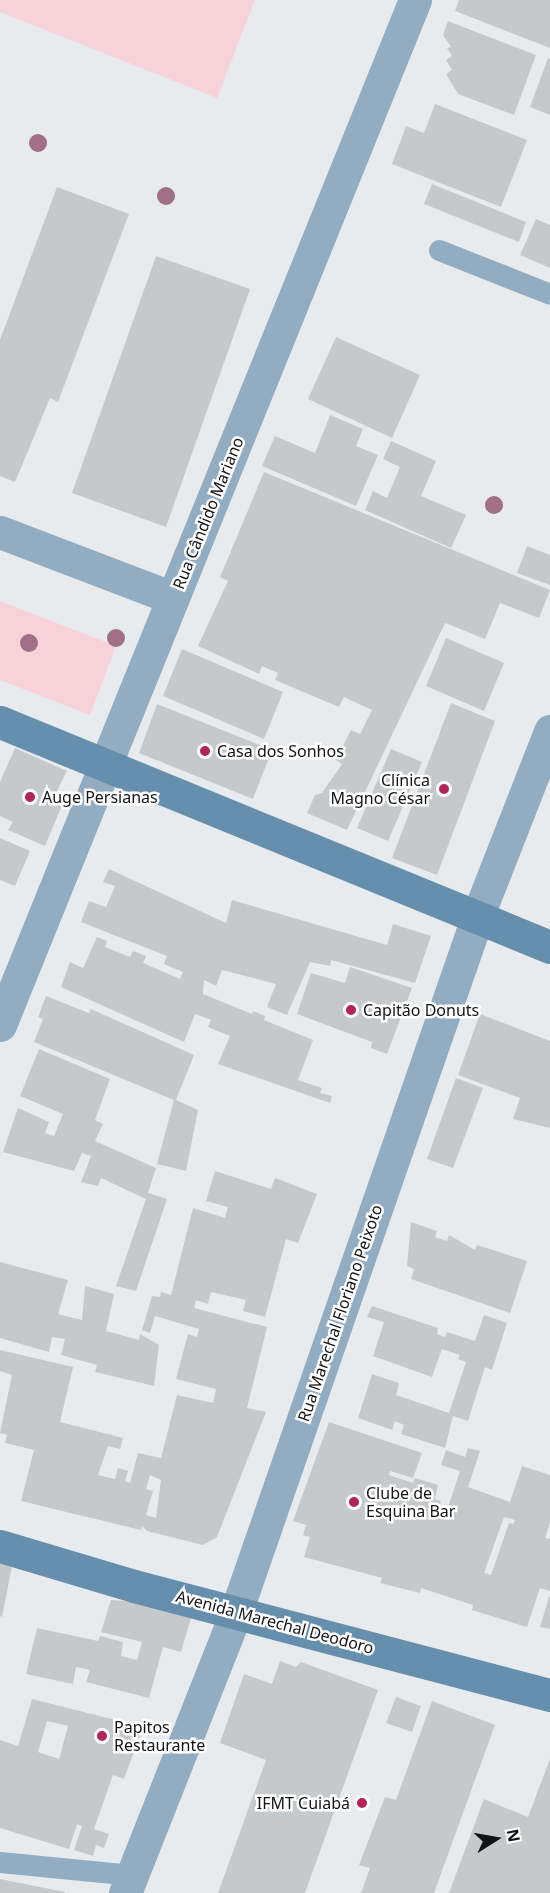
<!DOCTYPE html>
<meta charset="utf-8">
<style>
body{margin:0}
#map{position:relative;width:550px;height:1893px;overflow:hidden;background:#e8ebee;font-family:"Noto Sans",sans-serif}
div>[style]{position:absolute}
.green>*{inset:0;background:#f8d2d9}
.building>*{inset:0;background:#c6c9cc}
.lane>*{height:21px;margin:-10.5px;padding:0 10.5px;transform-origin:10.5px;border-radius:10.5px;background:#92adc2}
.street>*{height:33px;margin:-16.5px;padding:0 16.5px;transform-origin:16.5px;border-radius:16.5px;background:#92adc2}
.secondary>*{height:33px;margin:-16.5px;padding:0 16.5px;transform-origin:16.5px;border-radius:16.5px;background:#668ead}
.trees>*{width:18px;height:18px;margin:-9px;border-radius:50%;background:#a17086}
.dots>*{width:16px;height:16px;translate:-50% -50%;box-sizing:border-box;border:3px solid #fff;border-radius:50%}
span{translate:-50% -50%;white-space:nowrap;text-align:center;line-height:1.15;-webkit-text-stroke:5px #fff;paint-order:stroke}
.street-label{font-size:16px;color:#121314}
.poi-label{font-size:16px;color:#121314}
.left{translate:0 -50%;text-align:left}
.right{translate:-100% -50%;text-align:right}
.north{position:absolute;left:466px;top:1809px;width:60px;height:60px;-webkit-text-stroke:4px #fff;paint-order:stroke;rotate:79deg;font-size:16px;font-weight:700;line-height:24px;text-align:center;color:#121314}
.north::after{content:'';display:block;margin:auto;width:21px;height:27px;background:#121314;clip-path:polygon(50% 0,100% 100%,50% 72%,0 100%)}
</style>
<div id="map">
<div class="green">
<i style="clip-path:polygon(0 0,255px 0,217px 98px,0 12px)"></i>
<i style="clip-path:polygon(0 601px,116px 646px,90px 715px,0 680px)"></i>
</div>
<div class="building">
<i style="clip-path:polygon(459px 0,550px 0,550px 48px,455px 11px)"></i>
<i style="clip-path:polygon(448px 21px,536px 55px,514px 115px,458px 94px,446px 74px,452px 70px,446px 60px,452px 56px,447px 48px,451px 47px,443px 35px)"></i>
<i style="clip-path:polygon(548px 58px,550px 59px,550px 115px,530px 107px)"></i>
<i style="clip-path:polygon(435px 104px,527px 140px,501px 207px,392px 164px,406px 126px,424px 133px)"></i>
<i style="clip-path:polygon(432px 184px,526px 222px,519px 242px,424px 204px)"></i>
<i style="clip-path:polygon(57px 187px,129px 214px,58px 402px,50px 398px,15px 482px,0 476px,0 340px)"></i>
<i style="clip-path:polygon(536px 219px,550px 225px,550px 268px,520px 255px)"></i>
<i style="clip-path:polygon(156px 256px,250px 289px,166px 527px,72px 493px)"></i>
<i style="clip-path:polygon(336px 337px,420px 375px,392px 438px,308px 399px)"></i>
<i style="clip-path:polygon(330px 415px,363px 429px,356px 446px,378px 455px,356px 506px,262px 466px,275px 436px,315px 453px)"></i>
<i style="clip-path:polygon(391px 441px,436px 461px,421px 496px,466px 515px,451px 548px,365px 510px,373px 491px,387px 498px,400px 467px,383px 459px)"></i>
<i style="clip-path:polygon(264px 472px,550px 590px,539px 618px,500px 603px,485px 639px,445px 623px,347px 830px,307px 813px,315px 795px,322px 793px,342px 764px,336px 760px,351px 730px,360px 734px,372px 710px,344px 697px,339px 707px,275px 680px,278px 673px,262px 666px,259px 674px,198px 646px,228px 581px,220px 577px)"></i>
<i style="clip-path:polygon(527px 546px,550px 555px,550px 585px,517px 573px)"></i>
<i style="clip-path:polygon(446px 638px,504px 663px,484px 711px,426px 686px)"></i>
<i style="clip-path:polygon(182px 649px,283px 692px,264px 739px,163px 696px)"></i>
<i style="clip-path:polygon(451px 703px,495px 721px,437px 875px,392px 858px)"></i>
<i style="clip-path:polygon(157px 704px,272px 750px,253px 799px,139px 753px)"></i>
<i style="clip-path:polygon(15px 748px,67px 771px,57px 791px,63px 803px,45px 846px,8px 830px,13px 822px,0 816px,0 782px)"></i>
<i style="clip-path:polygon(391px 749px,422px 762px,388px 841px,357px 828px)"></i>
<i style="clip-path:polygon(0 838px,30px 851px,15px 886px,0 880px)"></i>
<i style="clip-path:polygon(109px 869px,226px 923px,232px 900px,387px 945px,393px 924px,431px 936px,415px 983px,331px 960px,330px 966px,310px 962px,287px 1015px,267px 1007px,276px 984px,222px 970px,216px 986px,204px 980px,203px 994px,252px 1014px,253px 1011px,265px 1016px,264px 1020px,313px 1040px,298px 1080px,322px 1088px,320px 1093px,332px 1096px,330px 1103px,218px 1064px,230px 1036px,208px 1027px,211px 1020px,195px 1014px,184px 1042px,61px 987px,70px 962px,83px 968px,97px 937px,107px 941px,105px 947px,130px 957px,133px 951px,146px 956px,143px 963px,180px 979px,183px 972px,164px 964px,167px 956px,81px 922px,89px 901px,106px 907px,115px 886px,103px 882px)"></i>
<i style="clip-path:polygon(350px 967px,412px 988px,387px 1054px,371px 1048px,372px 1042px,297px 1014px,311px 973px,345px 983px)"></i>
<i style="clip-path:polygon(46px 996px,89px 1013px,91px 1009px,194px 1055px,176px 1100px,198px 1110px,186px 1171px,157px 1164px,174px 1100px,34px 1042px,43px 1019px,38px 1017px)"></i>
<i style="clip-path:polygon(480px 1014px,550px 1041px,550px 1128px,513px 1119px,520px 1098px,458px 1075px)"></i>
<i style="clip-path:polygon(39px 1049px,110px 1079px,95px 1120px,103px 1124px,95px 1141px,156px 1168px,148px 1193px,167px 1199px,136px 1291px,116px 1286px,146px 1199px,101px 1178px,98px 1186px,81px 1182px,91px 1156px,82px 1153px,74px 1171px,3px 1152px,18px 1108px,49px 1122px,45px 1133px,54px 1136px,63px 1114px,20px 1096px)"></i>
<i style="clip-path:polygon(456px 1078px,483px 1088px,453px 1168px,427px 1159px)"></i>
<i style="clip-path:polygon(evenodd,215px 1171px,271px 1189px,275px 1178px,317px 1194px,298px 1243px,286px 1239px,265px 1317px,243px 1311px,246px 1300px,211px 1292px,208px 1304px,196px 1300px,194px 1308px,267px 1327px,247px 1408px,266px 1412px,217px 1537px,203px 1545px,147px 1531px,142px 1526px,141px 1530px,21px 1501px,34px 1450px,5px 1443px,7px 1435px,0 1433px,12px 1375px,0 1371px,0 1350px,73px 1367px,60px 1422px,123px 1438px,120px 1449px,108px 1446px,98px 1475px,115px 1479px,118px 1468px,128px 1471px,125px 1481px,130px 1483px,138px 1453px,161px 1458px,177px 1395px,213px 1403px,216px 1389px,176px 1379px,188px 1334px,197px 1337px,199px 1329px,155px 1316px,150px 1333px,142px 1330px,152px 1296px,160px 1297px,161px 1292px,171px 1295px,193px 1208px,225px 1218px,228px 1207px,206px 1201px,215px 1171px,150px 1475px,161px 1480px,156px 1518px,146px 1515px,153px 1491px,146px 1489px,150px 1475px)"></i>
<i style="clip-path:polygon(411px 1222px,437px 1231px,435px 1237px,447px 1241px,449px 1235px,475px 1250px,477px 1245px,527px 1261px,510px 1313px,411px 1279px,414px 1269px,407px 1266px)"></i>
<i style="clip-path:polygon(0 1262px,68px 1280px,58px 1314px,82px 1320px,85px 1286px,114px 1294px,106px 1331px,139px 1340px,140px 1334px,159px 1345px,154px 1386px,95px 1372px,97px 1365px,61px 1355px,65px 1339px,52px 1337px,49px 1352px,0 1338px)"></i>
<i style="clip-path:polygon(372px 1306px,438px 1328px,437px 1334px,445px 1337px,447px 1332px,475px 1341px,484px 1315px,507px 1323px,492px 1370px,485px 1367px,468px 1421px,453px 1416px,445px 1448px,401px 1434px,404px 1425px,395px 1421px,392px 1430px,358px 1418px,372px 1374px,399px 1383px,396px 1395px,449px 1413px,466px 1362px,458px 1359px,460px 1355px,442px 1349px,432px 1377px,373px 1356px,384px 1322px,367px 1317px)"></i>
<i style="clip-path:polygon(evenodd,329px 1422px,422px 1453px,413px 1478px,390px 1471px,389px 1475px,413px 1483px,415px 1478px,438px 1485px,435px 1499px,441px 1501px,437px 1518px,444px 1519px,460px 1471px,441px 1465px,446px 1450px,465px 1457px,468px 1448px,480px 1451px,468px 1487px,510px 1502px,522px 1466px,550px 1475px,550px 1522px,545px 1538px,550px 1539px,550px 1591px,540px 1588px,527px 1627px,472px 1610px,473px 1605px,421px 1588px,420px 1593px,380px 1583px,382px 1578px,304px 1557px,310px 1537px,303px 1535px,306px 1525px,293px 1521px,329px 1422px,504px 1517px,515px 1520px,513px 1524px,509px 1523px,491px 1575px,484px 1573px,504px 1517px)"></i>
<i style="clip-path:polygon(0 1562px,12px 1566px,2px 1617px,0 1616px)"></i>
<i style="clip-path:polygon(549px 1597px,550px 1597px,550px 1629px,540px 1627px)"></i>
<i style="clip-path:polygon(111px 1600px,138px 1602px,191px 1618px,181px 1652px,163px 1647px,149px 1698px,86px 1682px,90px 1670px,76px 1667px,73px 1684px,26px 1674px,37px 1628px,98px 1641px,100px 1636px,123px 1642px,121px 1656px,137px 1660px,142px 1642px,101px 1632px)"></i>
<i style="clip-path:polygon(280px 1661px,296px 1667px,301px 1662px,378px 1690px,305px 1893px,218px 1893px,266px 1760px,220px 1743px,244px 1674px,272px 1684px)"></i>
<i style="clip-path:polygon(396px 1697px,421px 1706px,412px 1732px,386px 1723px)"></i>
<i style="clip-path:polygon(evenodd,32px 1699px,143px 1727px,124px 1779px,113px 1775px,94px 1829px,109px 1834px,104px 1848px,96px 1845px,93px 1856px,74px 1850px,82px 1826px,77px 1824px,69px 1849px,0 1828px,0 1740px,18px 1746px,32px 1699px,47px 1721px,68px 1726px,59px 1759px,38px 1752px,47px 1721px)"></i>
<i style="clip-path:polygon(432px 1701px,495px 1725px,434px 1893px,361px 1893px,370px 1868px,359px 1865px,385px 1797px,396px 1800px)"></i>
<i style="clip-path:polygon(550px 1759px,550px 1893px,449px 1893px,484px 1799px,528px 1817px)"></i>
<i style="clip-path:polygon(0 1879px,65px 1892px,65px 1893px,0 1893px)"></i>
</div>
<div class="lane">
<i style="left:439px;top:250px;width:119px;rotate:21.6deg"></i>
<i style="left:0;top:1862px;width:133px;rotate:5.6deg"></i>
</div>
<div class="street">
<i style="left:0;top:532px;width:185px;rotate:20.9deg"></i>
<i style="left:0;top:1025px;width:1106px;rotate:-67.96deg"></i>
<i style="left:125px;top:1893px;width:302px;rotate:-68.4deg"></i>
<i style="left:236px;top:1612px;width:738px;rotate:-70.85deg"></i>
<i style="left:478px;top:915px;width:198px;rotate:-68.6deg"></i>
</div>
<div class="secondary">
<i style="left:0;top:722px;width:594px;rotate:22.25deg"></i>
<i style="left:0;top:1546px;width:140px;rotate:16.6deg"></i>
<i style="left:134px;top:1586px;width:430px;rotate:14.7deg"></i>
</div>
<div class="trees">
<i style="left:38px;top:143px"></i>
<i style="left:166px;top:196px"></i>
<i style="left:494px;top:505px"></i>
<i style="left:116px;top:638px"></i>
<i style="left:29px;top:643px"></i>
</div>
<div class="dots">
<i style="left:205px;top:751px;background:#b12359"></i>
<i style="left:444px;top:789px;background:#b12359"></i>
<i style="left:30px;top:797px;background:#b12359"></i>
<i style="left:351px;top:1010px;background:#b12359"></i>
<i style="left:354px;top:1502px;background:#b12359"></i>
<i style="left:102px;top:1736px;background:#b12359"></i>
<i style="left:362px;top:1803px;background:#b12359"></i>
</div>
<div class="street-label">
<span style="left:208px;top:513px;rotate:-68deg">Rua Cândido Mariano</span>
<span style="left:340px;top:1313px;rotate:-71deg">Rua Marechal Floriano Peixoto</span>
<span style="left:275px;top:1622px;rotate:15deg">Avenida Marechal Deodoro</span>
</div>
<div class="poi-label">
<span class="left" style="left:217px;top:751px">Casa dos Sonhos</span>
<span class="right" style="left:430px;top:789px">Clínica<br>Magno César</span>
<span class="left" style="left:42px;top:797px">Auge Persianas</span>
<span class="left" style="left:363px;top:1010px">Capitão Donuts</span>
<span class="left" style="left:366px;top:1502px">Clube de<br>Esquina Bar</span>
<span class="left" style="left:114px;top:1736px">Papitos<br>Restaurante</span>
<span class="right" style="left:350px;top:1803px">IFMT Cuiabá</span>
</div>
<div class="north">N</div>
</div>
